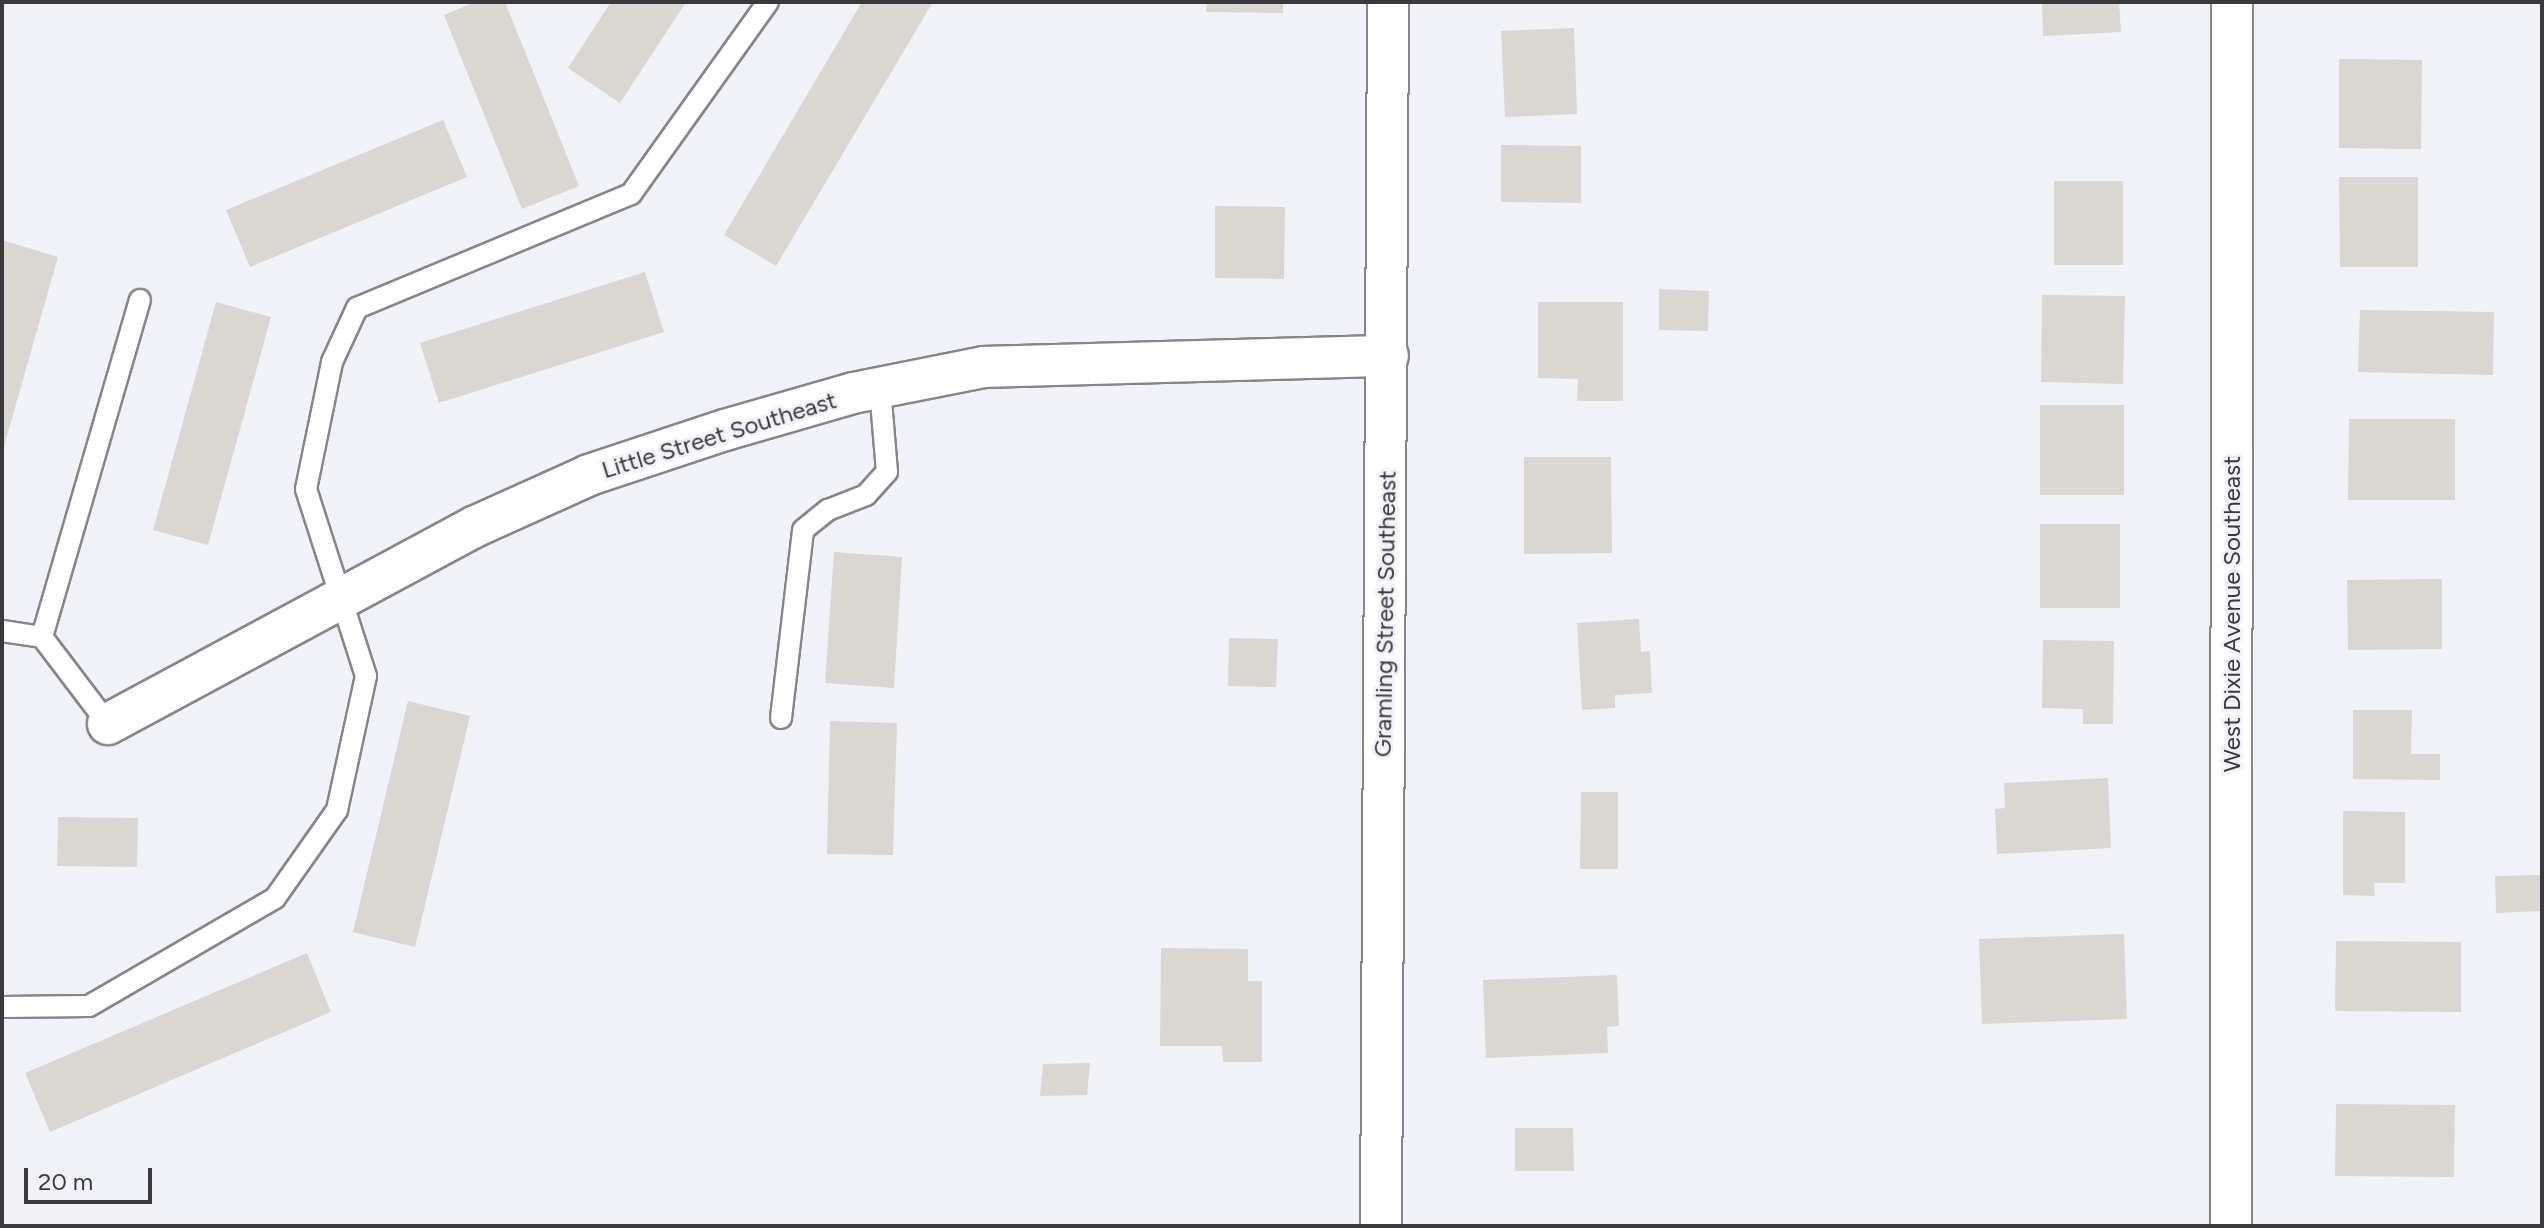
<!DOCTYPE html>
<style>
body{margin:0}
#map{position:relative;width:2544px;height:1228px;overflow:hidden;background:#f1f2f7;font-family:Figtree,sans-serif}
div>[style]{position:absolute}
.building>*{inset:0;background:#dad6d2}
.roads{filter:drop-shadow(2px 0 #85858a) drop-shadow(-2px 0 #85858a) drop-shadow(0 2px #85858a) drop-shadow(0 -2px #85858a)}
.lane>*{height:20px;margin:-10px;padding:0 10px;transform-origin:10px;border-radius:10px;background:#fff}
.street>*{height:40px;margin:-20px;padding:0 20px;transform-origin:20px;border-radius:20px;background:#fff}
span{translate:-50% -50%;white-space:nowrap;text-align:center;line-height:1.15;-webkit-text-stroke:6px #f1f2f7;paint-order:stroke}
.street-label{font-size:24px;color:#3a3a3c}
.frame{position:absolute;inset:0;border:4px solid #3a3a3c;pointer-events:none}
.scale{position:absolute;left:24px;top:1168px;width:128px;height:36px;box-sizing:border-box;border:4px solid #3a3a3c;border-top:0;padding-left:10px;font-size:24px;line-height:28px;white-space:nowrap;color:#3a3a3c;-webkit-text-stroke:6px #f1f2f7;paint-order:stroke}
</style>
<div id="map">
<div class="building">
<i style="clip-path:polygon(475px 2px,505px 2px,579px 186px,522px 209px,444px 15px)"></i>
<i style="clip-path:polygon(611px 2px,686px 2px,620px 103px,568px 68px)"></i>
<i style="clip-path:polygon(862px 2px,933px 2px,776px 266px,724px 235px)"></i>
<i style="clip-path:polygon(1207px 2px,1283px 2px,1283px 13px,1206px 12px)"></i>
<i style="clip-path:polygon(2042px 2px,2119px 2px,2121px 32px,2043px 36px)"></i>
<i style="clip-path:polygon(1574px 28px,1577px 114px,1505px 117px,1501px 31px)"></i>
<i style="clip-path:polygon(2339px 59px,2422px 60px,2421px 149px,2339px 148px)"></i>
<i style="clip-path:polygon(443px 120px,467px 177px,250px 267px,226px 210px)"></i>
<i style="clip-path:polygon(1501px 145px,1581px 146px,1581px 203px,1501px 202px)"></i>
<i style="clip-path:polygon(2339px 177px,2418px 177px,2418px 267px,2340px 267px)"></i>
<i style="clip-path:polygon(2054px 181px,2123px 181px,2123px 265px,2054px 265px)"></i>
<i style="clip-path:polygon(1215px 206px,1285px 207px,1284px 279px,1215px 278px)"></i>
<i style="clip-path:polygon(2px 240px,58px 257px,3px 450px,2px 450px)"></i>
<i style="clip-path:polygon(645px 272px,664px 332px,439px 403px,420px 343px)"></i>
<i style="clip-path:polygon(1659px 289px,1709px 291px,1708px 331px,1659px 330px)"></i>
<i style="clip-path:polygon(2042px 295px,2125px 296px,2123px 384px,2041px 382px)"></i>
<i style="clip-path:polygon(216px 302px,271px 317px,208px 545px,153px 530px)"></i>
<i style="clip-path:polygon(1538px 302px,1623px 302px,1623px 401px,1577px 401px,1578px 379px,1538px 378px)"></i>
<i style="clip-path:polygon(2360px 310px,2494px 312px,2493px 375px,2358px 372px)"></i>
<i style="clip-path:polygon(2040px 405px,2124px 405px,2124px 495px,2040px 495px)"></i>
<i style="clip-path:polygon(2349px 419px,2455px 419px,2455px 500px,2348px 500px)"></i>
<i style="clip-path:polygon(1524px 457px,1611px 457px,1612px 553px,1524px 554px)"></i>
<i style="clip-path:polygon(2040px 524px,2120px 524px,2120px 608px,2040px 608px)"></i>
<i style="clip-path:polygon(834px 552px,902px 557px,894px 688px,825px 683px)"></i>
<i style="clip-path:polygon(2442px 579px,2442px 649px,2348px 650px,2347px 580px)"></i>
<i style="clip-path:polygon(1639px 619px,1641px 652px,1650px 651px,1652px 693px,1615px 695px,1615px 708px,1582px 710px,1577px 623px)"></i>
<i style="clip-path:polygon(1229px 638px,1278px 639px,1276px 687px,1228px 686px)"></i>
<i style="clip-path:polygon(2043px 640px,2114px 641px,2113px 724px,2083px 724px,2083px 709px,2042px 708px)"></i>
<i style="clip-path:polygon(408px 701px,470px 716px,415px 947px,353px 932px)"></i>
<i style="clip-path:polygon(2353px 710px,2412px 710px,2411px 754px,2440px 754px,2440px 780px,2353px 779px)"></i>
<i style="clip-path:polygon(830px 721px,897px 723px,893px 855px,827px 854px)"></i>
<i style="clip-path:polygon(2108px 778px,2111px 848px,1997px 854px,1995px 809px,2005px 808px,2004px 783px)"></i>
<i style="clip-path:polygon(1581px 792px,1618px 792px,1618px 869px,1580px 869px)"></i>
<i style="clip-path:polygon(2343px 811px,2405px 812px,2405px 883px,2374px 883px,2375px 896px,2343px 895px)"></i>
<i style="clip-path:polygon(58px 817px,138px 818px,137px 867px,57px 866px)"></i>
<i style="clip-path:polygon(2542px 875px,2542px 911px,2496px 913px,2495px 876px)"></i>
<i style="clip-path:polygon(2124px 934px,2127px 1019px,1982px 1024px,1979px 939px)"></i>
<i style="clip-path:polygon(2336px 941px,2461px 942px,2461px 1012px,2335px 1011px)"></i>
<i style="clip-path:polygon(1161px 948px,1248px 949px,1248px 981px,1262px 981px,1262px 1062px,1223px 1062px,1222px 1046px,1160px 1046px)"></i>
<i style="clip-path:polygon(307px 953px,331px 1012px,50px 1132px,25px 1073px)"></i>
<i style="clip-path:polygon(1617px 975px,1619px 1026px,1607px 1027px,1608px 1053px,1486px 1058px,1483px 980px)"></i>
<i style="clip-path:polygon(1090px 1063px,1087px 1095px,1040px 1096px,1043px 1064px)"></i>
<i style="clip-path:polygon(2336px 1104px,2455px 1105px,2454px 1177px,2335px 1176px)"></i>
<i style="clip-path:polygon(1515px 1128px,1573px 1128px,1574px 1171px,1515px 1171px)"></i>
</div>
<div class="roads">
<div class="lane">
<i style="left:2px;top:631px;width:40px;rotate:8.5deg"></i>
<i style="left:42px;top:637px;width:109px;rotate:52.8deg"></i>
<i style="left:42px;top:637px;width:351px;rotate:-73.8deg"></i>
<i style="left:781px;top:718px;width:189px;rotate:-83.3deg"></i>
<i style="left:803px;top:530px;width:32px;rotate:-39deg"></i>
<i style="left:828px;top:510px;width:41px;rotate:-21.5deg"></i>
<i style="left:866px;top:495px;width:31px;rotate:-48deg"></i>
<i style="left:887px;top:472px;width:84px;rotate:-94.8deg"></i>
<i style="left:2px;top:1007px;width:87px;rotate:-0.7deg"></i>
<i style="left:89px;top:1006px;width:215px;rotate:-30.1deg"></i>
<i style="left:275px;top:898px;width:108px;rotate:-54.8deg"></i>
<i style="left:337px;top:810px;width:137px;rotate:-77.8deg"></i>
<i style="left:366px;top:676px;width:196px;rotate:-107.8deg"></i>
<i style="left:306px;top:489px;width:130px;rotate:-78.4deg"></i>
<i style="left:332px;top:362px;width:60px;rotate:-65.2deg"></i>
<i style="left:357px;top:308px;width:297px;rotate:-22.6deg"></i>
<i style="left:631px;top:194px;width:236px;rotate:-54.5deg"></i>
</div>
<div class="street">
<i style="left:108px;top:724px;width:416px;rotate:-28.3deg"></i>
<i style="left:474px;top:527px;width:126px;rotate:-24.3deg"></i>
<i style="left:589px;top:475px;width:143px;rotate:-18.3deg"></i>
<i style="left:725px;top:430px;width:133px;rotate:-16.1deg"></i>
<i style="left:853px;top:393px;width:134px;rotate:-11.2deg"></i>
<i style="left:984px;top:367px;width:404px;rotate:-1.6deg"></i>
<i style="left:1381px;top:1226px;width:1224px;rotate:-89.67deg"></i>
<i style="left:2231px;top:1226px;width:1224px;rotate:-89.95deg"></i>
</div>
</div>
<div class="street-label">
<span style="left:719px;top:435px;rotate:-17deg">Little Street Southeast</span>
<span style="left:1385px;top:614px;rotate:-89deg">Gramling Street Southeast</span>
<span style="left:2232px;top:614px;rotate:-90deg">West Dixie Avenue Southeast</span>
</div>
<div class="frame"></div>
<div class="scale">20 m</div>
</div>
